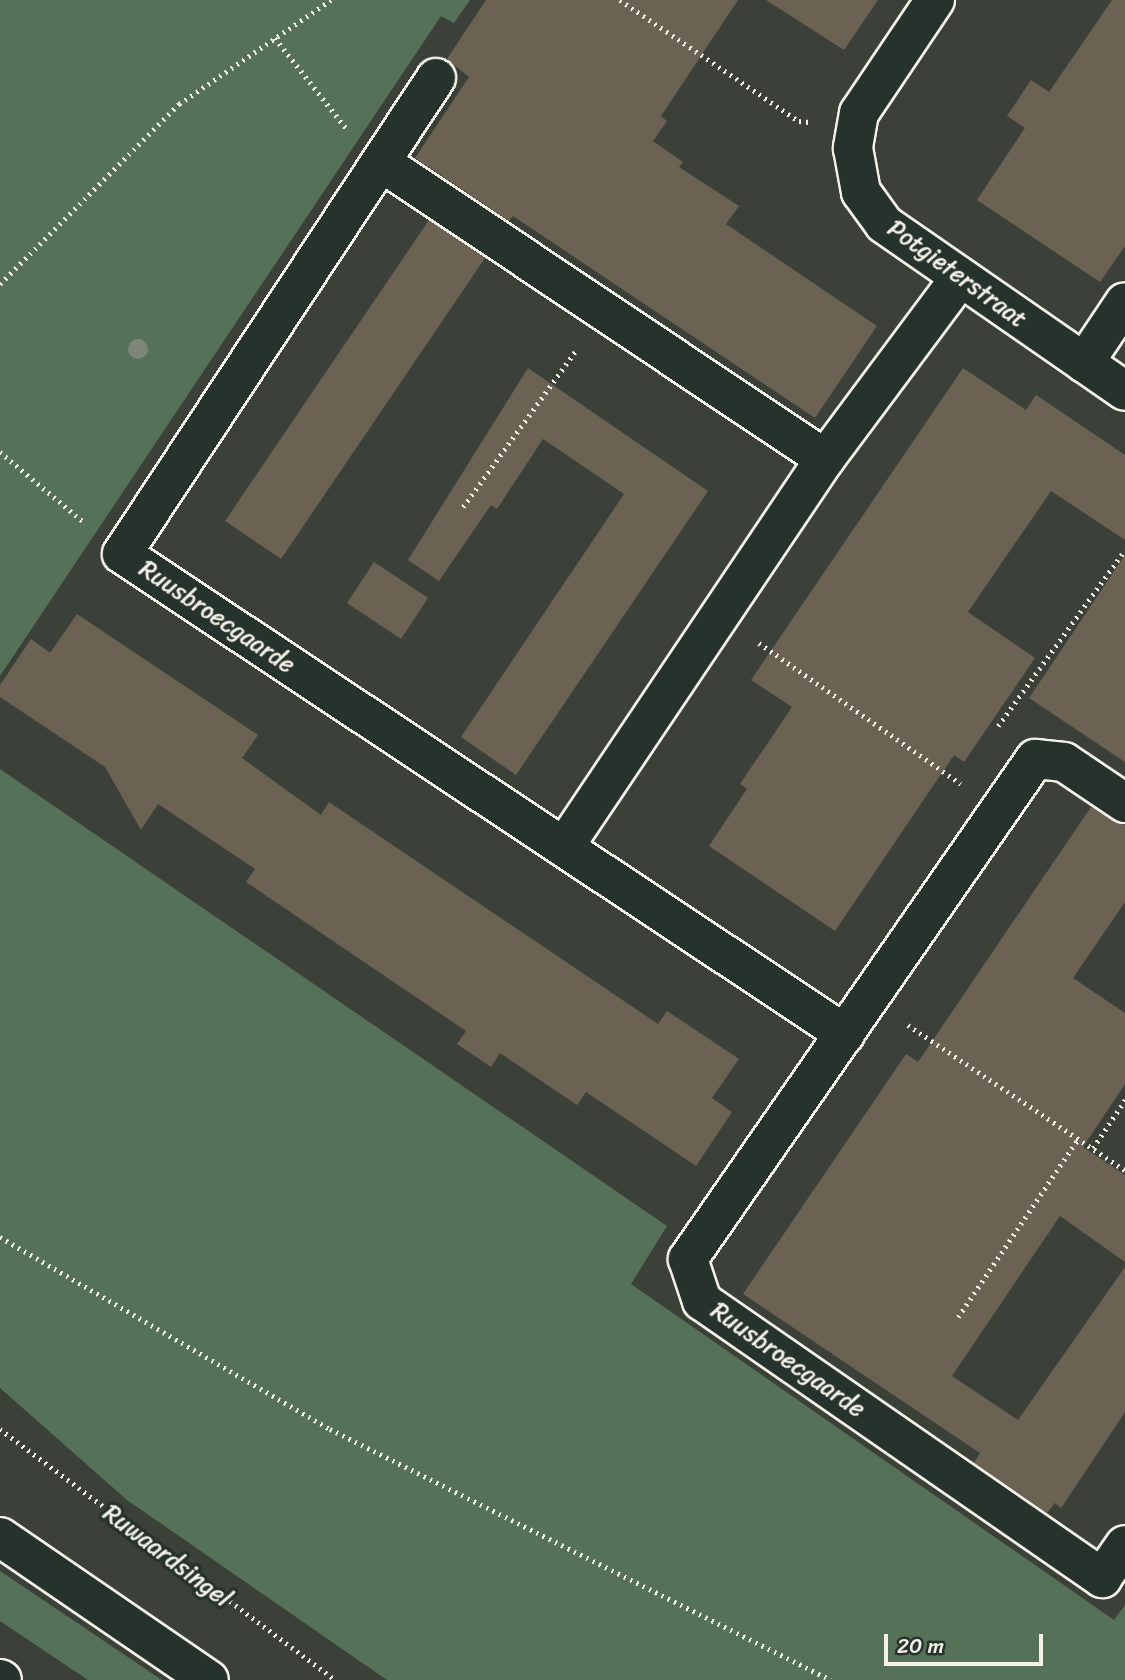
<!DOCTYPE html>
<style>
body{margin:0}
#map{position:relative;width:1125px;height:1680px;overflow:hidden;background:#3b4139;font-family:Sriracha,sans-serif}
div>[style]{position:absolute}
.green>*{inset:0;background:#557259}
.building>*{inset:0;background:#6b6254}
.path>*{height:4.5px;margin-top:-2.25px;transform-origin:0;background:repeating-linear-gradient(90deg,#f4f1e8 0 2px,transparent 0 7px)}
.roads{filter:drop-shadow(2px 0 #f4f1e8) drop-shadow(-2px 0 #f4f1e8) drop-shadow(0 2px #f4f1e8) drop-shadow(0 -2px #f4f1e8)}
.street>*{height:38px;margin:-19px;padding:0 19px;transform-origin:19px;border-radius:19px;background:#26332d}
.secondary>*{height:38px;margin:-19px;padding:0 19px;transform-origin:19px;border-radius:19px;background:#26332d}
.trees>*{width:20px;height:20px;margin:-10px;border-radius:50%;background:#7e867a}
span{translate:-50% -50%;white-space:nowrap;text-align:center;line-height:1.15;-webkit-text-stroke:7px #26332d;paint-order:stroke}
.street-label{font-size:24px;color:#f4f1e8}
.scale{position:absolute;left:884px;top:1634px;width:159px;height:32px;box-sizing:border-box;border:4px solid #f4f1e8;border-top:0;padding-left:9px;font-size:21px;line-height:24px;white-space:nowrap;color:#f4f1e8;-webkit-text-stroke:5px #26332d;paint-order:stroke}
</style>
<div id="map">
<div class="green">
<i style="clip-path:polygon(0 0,470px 0,454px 23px,441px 16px,0 676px)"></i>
<i style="clip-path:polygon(0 769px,667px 1226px,631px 1284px,1114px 1620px,1125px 1605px,1125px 1680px,387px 1680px,127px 1500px,0 1388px)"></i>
<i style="clip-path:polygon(0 1571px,162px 1680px,88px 1680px,0 1621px)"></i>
</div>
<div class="building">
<i style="clip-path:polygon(486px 0,738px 0,661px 116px,667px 121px,653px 141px,683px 162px,679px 167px,739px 206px,726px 224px,877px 326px,815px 418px,513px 216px,509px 221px,415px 158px,469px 77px,447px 59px)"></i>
<i style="clip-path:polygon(766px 0,878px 0,844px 50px)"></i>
<i style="clip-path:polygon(1112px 0,1125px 0,1125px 246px,1100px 282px,977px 200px,1025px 128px,1007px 116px,1031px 80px,1049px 92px)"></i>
<i style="clip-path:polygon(429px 220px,485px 258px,281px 559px,225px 521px)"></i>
<i style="clip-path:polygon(528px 368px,708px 491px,516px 775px,461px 737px,624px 494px,543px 439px,497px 509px,491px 505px,439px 581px,408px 560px)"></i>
<i style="clip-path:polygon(963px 368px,1026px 410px,1036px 395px,1125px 455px,1125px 540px,1051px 491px,968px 612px,1035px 658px,964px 762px,954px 755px,835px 931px,709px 846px,747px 789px,740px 784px,792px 707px,751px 680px)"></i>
<i style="clip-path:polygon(1125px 555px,1125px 762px,1029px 698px)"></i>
<i style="clip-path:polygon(374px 562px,428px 598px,401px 639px,347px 603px)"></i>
<i style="clip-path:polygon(77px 614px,258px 735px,242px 758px,321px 815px,329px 802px,658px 1024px,667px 1011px,739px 1059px,712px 1098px,732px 1112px,696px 1166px,586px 1092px,577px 1105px,500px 1053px,491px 1067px,457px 1044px,466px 1031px,246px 882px,255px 869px,158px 804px,141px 830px,105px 767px,0 697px,0 685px,31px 639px,50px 653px)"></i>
<i style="clip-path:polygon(1091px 807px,1125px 825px,1125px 902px,1073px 978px,1125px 1013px,1125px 1084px,1083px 1147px,1125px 1175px,1125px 1262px,1060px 1216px,952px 1376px,1018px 1420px,1125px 1267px,1125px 1412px,1061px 1508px,1055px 1503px,1047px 1513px,974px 1463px,980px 1453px,743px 1294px,906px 1054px,918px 1062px)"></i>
</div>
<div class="path">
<i style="left:620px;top:0;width:216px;rotate:34.1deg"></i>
<i style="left:799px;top:121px;width:10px;rotate:6deg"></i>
<i style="left:275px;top:38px;width:115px;rotate:51.7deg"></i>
<i style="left:0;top:284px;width:254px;rotate:-45.2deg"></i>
<i style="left:179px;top:104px;width:184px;rotate:-34.4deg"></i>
<i style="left:0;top:452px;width:111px;rotate:39.9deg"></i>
<i style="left:463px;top:507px;width:195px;rotate:-54.2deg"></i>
<i style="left:759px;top:643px;width:246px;rotate:34.9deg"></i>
<i style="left:998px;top:726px;width:217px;rotate:-54.2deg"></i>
<i style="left:908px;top:1025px;width:261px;rotate:33.8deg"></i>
<i style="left:1093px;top:1148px;width:58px;rotate:-56.3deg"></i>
<i style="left:0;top:1237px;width:382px;rotate:30.2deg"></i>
<i style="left:330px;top:1429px;width:560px;rotate:26.61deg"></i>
<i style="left:958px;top:1317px;width:215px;rotate:-56deg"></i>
<i style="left:0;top:1429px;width:419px;rotate:36.8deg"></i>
</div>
<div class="roads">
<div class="street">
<i style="left:935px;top:0;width:136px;rotate:123.9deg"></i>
<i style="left:859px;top:113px;width:36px;rotate:100deg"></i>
<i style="left:853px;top:148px;width:45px;rotate:79.7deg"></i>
<i style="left:861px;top:192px;width:39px;rotate:54deg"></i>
<i style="left:884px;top:224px;width:293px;rotate:34.7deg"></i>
<i style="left:436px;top:78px;width:570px;rotate:123.41deg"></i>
<i style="left:122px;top:554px;width:868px;rotate:33.58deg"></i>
<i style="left:381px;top:162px;width:534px;rotate:33.78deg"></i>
<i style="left:1084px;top:363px;width:73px;rotate:-56.1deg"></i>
<i style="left:1125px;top:803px;width:73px;rotate:-146.1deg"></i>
<i style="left:1064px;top:762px;width:29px;rotate:-174deg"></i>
<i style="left:1035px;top:759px;width:609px;rotate:124.76deg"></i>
<i style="left:688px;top:1259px;width:44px;rotate:71.6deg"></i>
<i style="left:702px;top:1301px;width:487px;rotate:34.7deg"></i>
<i style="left:1102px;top:1578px;width:40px;rotate:-55.1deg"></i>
<i style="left:564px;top:847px;width:468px;rotate:-56.1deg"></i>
<i style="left:825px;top:459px;width:224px;rotate:-53.3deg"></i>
</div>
<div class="secondary">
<i style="left:0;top:1537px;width:253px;rotate:34.4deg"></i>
<i style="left:0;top:1679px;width:2px;rotate:27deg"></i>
</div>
</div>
<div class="trees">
<i style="left:138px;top:349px"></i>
</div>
<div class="street-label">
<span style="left:957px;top:274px;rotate:36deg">Potgieterstraat</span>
<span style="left:217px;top:617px;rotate:34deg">Ruusbroecgaarde</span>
<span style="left:788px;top:1360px;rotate:35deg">Ruusbroecgaarde</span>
<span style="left:167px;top:1556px;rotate:37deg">Ruwaardsingel</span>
</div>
<div class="scale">20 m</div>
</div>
